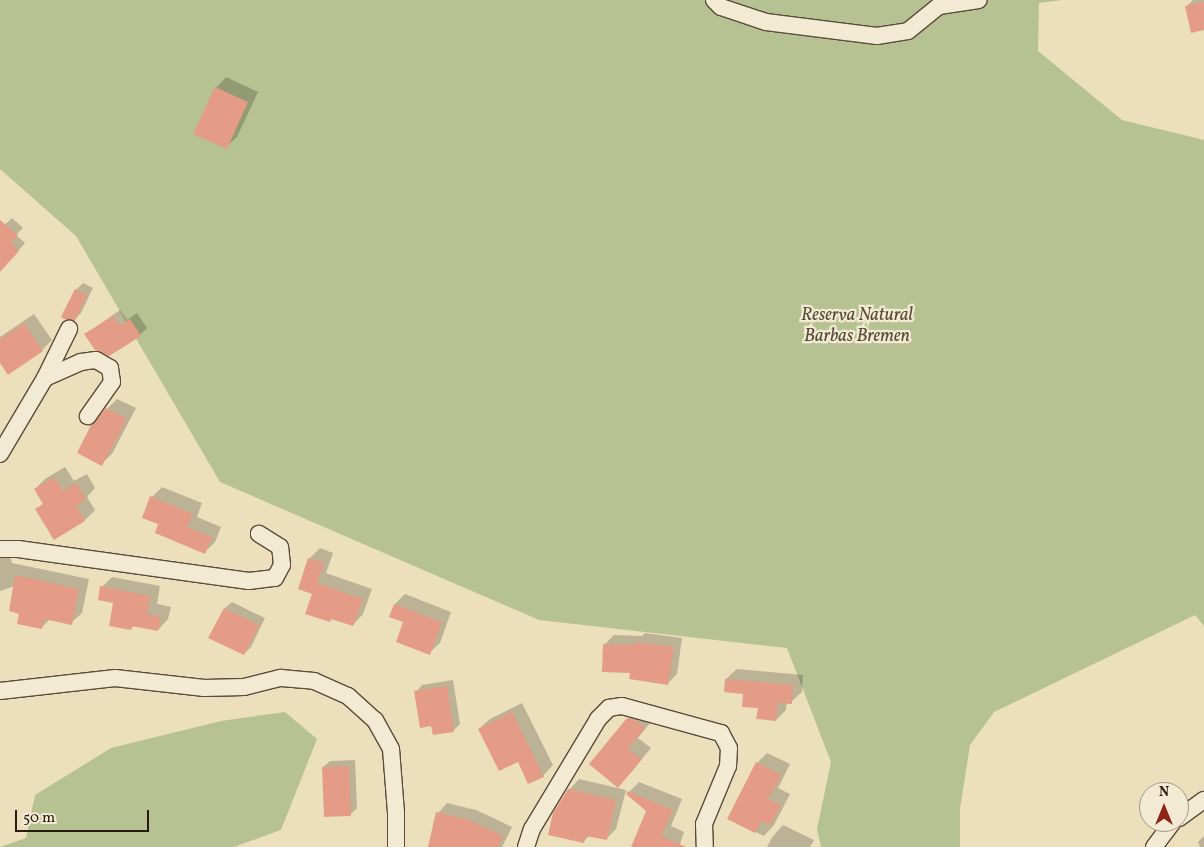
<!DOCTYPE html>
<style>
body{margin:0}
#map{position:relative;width:1204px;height:847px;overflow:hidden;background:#ecdfbc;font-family:Vollkorn,serif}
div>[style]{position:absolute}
.green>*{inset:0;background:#b6c292}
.shadow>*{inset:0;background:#0003}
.building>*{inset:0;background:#e59c86}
.roads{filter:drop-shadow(1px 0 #5a4b3c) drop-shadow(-1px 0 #5a4b3c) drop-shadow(0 1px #5a4b3c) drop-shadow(0 -1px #5a4b3c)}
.street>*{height:16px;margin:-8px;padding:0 8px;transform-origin:8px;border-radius:8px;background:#f3ead3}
span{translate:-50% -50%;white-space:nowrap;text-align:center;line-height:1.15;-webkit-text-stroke:4.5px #f3ead3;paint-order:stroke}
.park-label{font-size:18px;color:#544c38;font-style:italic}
.north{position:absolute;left:1139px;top:782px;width:50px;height:50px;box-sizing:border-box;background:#f3ead3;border:1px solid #a39786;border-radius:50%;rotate:0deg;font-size:14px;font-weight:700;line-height:20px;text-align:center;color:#2a1a12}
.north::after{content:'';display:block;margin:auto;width:18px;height:22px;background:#8f2418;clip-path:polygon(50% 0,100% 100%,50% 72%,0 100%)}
.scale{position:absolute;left:15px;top:810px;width:134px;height:22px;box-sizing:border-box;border:2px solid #2a1a12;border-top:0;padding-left:6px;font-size:15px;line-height:18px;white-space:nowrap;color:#2a1a12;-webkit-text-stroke:4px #f3ead3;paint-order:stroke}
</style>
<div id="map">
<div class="green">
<i style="clip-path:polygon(0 0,1062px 0,1039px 3px,1038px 51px,1122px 120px,1204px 140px,1204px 626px,1195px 615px,994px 712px,970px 745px,960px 809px,960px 847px,821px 847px,817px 829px,831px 762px,787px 648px,539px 620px,220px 482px,76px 236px,0 169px)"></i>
<i style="clip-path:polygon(285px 712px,317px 739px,281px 830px,234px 847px,0 847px,26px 838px,35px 795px,111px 748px,221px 721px)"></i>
</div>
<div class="shadow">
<i style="clip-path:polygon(1193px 0,1204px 0,1204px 29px,1186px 7px)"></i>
<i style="clip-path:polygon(226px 77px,258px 92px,237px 137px,226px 147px,216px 88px)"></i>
<i style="clip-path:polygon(12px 218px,23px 228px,16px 235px,25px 243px,0 271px,0 229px)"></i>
<i style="clip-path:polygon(83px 283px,93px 288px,81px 313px,74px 320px,62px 317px,76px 290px)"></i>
<i style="clip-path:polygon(120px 310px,127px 320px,137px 313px,147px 328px,140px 335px,86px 334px)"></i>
<i style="clip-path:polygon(34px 314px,52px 340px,42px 350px,0 360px,0 337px)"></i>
<i style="clip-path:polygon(117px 399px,136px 408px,112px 454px,101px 464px,107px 409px)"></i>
<i style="clip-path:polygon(65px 467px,74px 481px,87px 474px,95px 488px,87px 497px,95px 510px,85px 520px,37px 510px,44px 503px,35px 489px,45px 479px)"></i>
<i style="clip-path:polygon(162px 487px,202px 503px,197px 517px,221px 527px,215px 542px,205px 552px,160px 524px,152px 497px)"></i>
<i style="clip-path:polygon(320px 548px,333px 553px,326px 573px,372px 589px,363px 614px,353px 625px,333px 618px,330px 621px,314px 593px,309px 559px)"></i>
<i style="clip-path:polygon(8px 549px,12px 563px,89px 579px,82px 613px,71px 623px,50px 619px,41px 628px,21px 613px,15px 586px,0 591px,0 552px)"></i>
<i style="clip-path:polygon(112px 577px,160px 586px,157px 604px,171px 607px,168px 619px,158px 630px,135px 625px,131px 629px,115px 602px,102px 587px)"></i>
<i style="clip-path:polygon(405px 594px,451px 612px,440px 643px,429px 653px,405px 622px,395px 604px)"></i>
<i style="clip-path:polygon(232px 602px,265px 618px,251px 647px,244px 654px,210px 637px,225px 608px)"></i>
<i style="clip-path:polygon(645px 633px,682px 638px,677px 674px,668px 683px,605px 644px,614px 635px,642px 636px)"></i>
<i style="clip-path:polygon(737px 669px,803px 675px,802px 692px,791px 702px,787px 702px,786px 710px,776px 720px,726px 679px)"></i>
<i style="clip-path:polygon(453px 680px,460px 724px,453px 731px,432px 725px,416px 692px,422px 685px)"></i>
<i style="clip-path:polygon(522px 703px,553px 765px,543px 776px,518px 760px,479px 729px,490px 719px)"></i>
<i style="clip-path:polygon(638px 708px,655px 717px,638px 738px,651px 748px,628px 776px,628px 719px)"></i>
<i style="clip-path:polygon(767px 753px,790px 764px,778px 788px,790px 794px,774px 825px,764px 836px,729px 819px,757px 763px)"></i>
<i style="clip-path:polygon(355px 760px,357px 808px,350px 815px,323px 767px,330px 761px)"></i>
<i style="clip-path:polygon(579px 779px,626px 790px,616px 829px,606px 839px,590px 835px,583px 842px,569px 790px)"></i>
<i style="clip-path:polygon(639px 782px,682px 799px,671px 826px,684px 832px,679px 847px,632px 847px,647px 810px,629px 792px)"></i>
<i style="clip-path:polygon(447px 803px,476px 810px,512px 827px,502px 847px,429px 847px,438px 813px)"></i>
<i style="clip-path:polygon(783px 825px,814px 840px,810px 847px,767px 847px,773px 836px)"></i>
<i style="clip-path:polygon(1204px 836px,1204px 847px,1200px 847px,1198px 842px)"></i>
</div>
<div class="building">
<i style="clip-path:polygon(1204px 2px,1204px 30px,1191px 33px,1185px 6px)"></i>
<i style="clip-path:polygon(215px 87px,248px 102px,227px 149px,193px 134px)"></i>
<i style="clip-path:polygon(0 220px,18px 235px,11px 243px,19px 251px,0 272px)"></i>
<i style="clip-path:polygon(75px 289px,87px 295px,75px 321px,66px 320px,61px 317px)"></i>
<i style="clip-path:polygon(113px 316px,120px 326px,130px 319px,141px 336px,109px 356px,95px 350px,84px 334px)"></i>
<i style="clip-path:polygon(24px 323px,43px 351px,8px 375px,0 363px,0 339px)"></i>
<i style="clip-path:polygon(106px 408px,127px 419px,102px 466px,77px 453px,91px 425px)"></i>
<i style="clip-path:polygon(54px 477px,63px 491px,76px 483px,86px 499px,76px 505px,85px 521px,54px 540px,35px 509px,43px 504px,34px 489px)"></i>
<i style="clip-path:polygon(150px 496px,193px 514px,187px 527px,212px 537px,205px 554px,155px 533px,158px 524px,142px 518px)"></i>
<i style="clip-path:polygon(308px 558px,324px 563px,317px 583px,363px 599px,353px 626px,331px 619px,330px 622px,305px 614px,312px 594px,298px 589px)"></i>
<i style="clip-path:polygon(15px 575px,79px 589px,72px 625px,44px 619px,42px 629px,17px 624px,19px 614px,9px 611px)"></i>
<i style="clip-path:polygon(100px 586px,150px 596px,147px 614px,161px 617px,158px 631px,132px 626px,131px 630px,109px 626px,113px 603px,98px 600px)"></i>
<i style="clip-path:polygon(394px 604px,442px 622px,430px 655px,396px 642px,403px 622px,389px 617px)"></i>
<i style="clip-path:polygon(224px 608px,259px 625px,244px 655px,208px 638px)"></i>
<i style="clip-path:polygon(635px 642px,674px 647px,668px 685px,629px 679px,630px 673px,602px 672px,603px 644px,634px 645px)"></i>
<i style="clip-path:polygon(725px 679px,793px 685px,792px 704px,778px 703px,776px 721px,756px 719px,758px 708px,742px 707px,743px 694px,724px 692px)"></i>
<i style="clip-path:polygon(447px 686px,454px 732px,433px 735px,431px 726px,420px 728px,414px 691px)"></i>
<i style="clip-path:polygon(512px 712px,544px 777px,528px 784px,518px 762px,499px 771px,478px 729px)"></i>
<i style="clip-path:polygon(627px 718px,635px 720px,645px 728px,628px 749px,642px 759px,618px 788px,589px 764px)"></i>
<i style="clip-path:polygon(756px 762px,781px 775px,768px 799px,781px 805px,770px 825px,761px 821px,755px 833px,727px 819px)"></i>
<i style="clip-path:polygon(349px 766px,351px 816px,324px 817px,322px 767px)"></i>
<i style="clip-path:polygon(568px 789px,616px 800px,607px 840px,586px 836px,584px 843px,548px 835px,553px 813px)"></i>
<i style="clip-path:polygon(628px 791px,673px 810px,661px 836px,686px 847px,631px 847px,646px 811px,626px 794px)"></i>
<i style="clip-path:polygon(436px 812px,466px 819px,503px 836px,498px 847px,428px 847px)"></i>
</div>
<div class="roads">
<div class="street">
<i style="left:714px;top:0;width:10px;rotate:45deg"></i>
<i style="left:721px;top:7px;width:47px;rotate:18.4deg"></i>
<i style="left:766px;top:22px;width:112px;rotate:7.2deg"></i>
<i style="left:877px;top:36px;width:31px;rotate:-9deg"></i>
<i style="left:908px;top:31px;width:40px;rotate:-39deg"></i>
<i style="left:939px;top:6px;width:40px;rotate:-8.5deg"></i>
<i style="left:45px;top:378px;width:39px;rotate:-24deg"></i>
<i style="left:81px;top:362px;width:15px;rotate:-8deg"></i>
<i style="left:96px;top:360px;width:16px;rotate:30deg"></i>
<i style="left:110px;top:368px;width:14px;rotate:82deg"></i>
<i style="left:112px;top:382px;width:42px;rotate:125.2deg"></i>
<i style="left:0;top:454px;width:88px;rotate:-59.4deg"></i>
<i style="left:45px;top:378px;width:55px;rotate:-63.9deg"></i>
<i style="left:0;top:549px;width:18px"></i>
<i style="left:18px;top:549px;width:233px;rotate:7.9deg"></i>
<i style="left:249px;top:581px;width:26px;rotate:-7deg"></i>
<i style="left:275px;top:578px;width:15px;rotate:-62deg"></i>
<i style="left:282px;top:565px;width:18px;rotate:-96deg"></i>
<i style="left:280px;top:547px;width:25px;rotate:-148deg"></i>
<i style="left:0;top:691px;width:116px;rotate:-6.4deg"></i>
<i style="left:115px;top:678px;width:90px;rotate:6.4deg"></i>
<i style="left:204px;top:688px;width:40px;rotate:-1.4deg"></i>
<i style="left:244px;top:687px;width:38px;rotate:-14deg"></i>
<i style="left:281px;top:678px;width:33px;rotate:5deg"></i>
<i style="left:314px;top:681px;width:37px;rotate:24deg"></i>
<i style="left:348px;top:696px;width:36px;rotate:42deg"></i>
<i style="left:375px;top:720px;width:33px;rotate:61deg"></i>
<i style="left:391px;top:749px;width:64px;rotate:85.5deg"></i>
<i style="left:396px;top:813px;width:34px;rotate:90deg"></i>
<i style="left:1179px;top:818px;width:31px;rotate:-36deg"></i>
<i style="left:526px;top:847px;width:19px;rotate:-72deg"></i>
<i style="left:532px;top:829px;width:128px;rotate:-59deg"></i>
<i style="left:598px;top:719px;width:16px;rotate:-45deg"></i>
<i style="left:609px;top:708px;width:13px;rotate:-9deg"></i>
<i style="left:622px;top:706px;width:103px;rotate:15.3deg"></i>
<i style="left:721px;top:733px;width:17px;rotate:62deg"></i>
<i style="left:729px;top:748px;width:18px;rotate:93deg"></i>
<i style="left:728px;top:766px;width:63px;rotate:112.5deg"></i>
<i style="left:704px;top:824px;width:23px;rotate:88deg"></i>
<i style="left:1154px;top:847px;width:31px;rotate:-53deg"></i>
</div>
</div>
<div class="park-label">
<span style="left:857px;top:327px">Reserva Natural<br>Barbas Bremen</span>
</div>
<div class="north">N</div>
<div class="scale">50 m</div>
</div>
